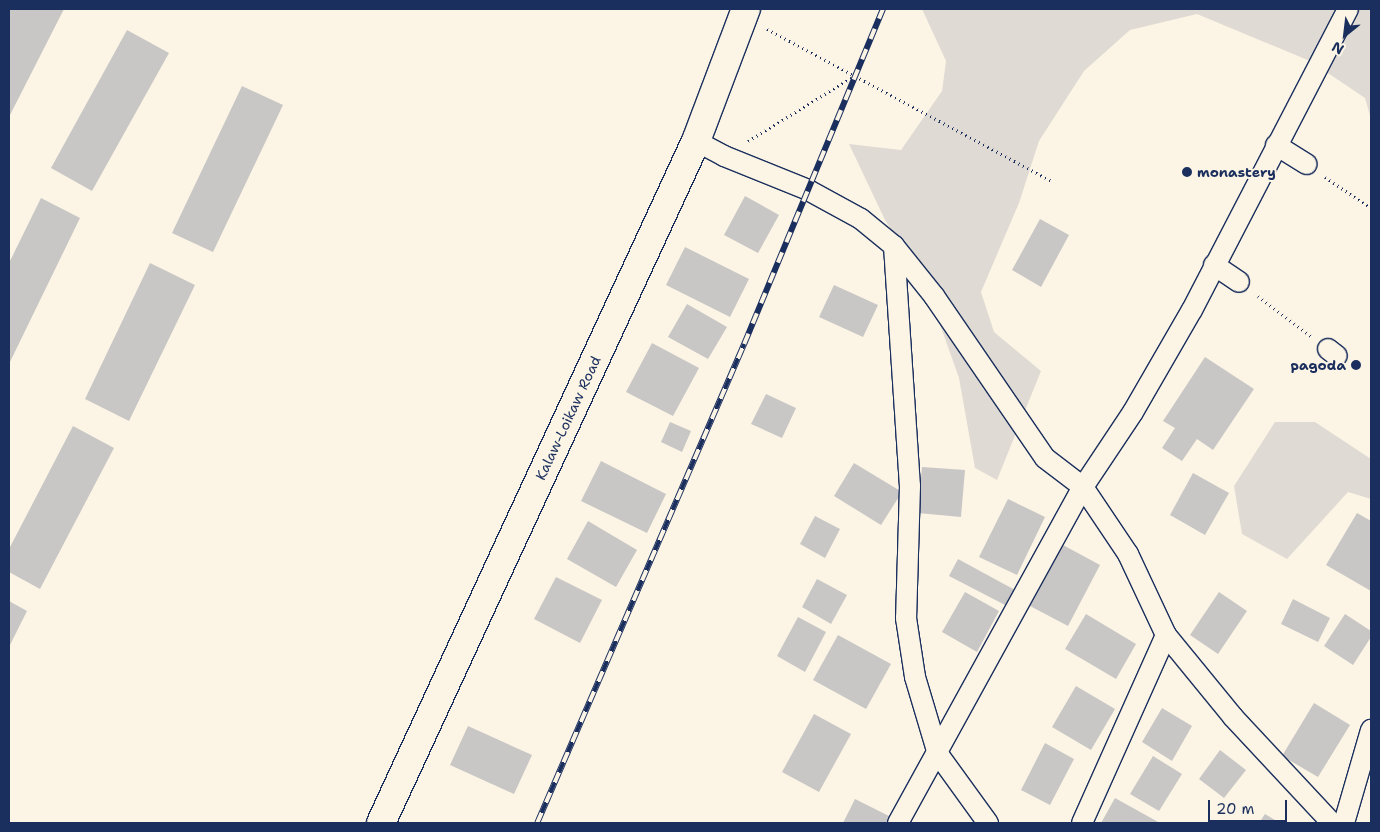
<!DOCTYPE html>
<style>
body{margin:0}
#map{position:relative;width:1380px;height:832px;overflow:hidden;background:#fcf5e5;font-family:"Shantell Sans",sans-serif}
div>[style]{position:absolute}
.green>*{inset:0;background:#dfdbd4}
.building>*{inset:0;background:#c8c7c6}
.path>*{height:3px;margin-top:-1.5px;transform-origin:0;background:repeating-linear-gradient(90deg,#1b2f5e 0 1px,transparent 0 5px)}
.roads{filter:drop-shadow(1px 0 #1b2f5e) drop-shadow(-1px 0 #1b2f5e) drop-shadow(0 1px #1b2f5e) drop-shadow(0 -1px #1b2f5e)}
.street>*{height:20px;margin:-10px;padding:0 10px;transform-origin:10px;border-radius:10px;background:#fcf5e5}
.primary>*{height:28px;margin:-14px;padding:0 14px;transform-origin:14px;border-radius:14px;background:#fcf5e5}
.rail>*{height:5.5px;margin-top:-2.75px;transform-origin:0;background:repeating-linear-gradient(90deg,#fcf5e5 0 11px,#1b2f5e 0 22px);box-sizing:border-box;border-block:1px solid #1b2f5e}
.dots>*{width:14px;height:14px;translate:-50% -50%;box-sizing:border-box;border:2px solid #fcf5e5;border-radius:50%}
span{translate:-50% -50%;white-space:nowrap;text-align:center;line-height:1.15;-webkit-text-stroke:4px #fcf5e5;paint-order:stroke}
.poi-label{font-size:14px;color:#1b2f5e;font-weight:700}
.left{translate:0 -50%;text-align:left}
.right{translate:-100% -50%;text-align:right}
.street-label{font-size:14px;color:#1b2f5e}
.frame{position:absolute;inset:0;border:10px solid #1b2f5e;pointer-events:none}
.north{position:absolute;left:1320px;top:10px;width:50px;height:50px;-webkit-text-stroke:4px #fcf5e5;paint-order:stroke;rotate:209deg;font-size:14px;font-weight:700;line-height:20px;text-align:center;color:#1b2f5e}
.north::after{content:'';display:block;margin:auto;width:18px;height:22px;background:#1b2f5e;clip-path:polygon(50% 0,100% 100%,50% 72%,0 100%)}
.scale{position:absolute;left:1208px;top:800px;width:79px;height:22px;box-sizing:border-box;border:2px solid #1b2f5e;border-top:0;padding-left:6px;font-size:15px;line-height:18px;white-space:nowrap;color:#1b2f5e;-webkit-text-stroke:4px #fcf5e5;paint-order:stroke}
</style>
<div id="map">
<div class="green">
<i style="clip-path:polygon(922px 9px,1371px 9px,1371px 119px,1365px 98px,1310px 61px,1197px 14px,1130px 30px,1084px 71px,1039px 141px,1019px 203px,981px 292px,994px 332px,1041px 371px,997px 480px,975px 468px,959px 378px,926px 285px,885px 220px,849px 144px,901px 150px,942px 91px,946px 61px)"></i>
<i style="clip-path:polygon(1275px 422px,1315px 422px,1371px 459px,1371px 499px,1348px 492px,1287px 559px,1242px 534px,1234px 486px)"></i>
</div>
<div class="building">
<i style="clip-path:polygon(9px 9px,64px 9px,9px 117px)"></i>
<i style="clip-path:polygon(127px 30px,169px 53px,92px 191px,51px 168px)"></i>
<i style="clip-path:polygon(242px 86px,283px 105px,213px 252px,172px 233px)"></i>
<i style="clip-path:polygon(745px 196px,779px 215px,758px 253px,724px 235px)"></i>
<i style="clip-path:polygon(41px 198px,80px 218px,9px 364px,9px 263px)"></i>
<i style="clip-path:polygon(1040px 219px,1069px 235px,1041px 287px,1012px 270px)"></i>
<i style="clip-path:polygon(685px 247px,749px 279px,730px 317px,666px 285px)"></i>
<i style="clip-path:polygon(150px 263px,195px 285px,129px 421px,85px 399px)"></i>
<i style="clip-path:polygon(834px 285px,878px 305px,863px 337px,819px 317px)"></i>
<i style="clip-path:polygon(687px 304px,727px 327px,708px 359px,668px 337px)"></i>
<i style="clip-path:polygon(652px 343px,699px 368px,673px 416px,626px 392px)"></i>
<i style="clip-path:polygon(1205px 357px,1254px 389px,1213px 450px,1197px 439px,1182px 461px,1162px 448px,1175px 428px,1163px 421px)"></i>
<i style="clip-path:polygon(766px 394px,796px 408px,782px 438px,751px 424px)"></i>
<i style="clip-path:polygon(670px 422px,691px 431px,682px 452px,661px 442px)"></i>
<i style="clip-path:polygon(73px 426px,114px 448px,40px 589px,9px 572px,9px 549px)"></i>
<i style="clip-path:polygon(601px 461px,666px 494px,647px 533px,581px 501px)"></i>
<i style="clip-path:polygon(854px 463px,902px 492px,881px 525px,834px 496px)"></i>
<i style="clip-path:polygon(922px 467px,965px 470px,961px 517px,918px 513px)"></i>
<i style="clip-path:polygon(1193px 473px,1229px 493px,1205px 535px,1170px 515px)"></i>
<i style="clip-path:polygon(1008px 499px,1045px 517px,1017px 575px,979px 557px)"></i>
<i style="clip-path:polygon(1357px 513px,1371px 521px,1371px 591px,1326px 565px)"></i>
<i style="clip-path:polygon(815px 516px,840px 529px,825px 558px,800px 544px)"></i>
<i style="clip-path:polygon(588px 521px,637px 550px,616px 587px,567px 559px)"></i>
<i style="clip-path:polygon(1063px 545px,1100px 565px,1068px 626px,1030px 606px)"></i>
<i style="clip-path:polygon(958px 559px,1015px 590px,1007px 606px,949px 576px)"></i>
<i style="clip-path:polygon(556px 577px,602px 600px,580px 643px,534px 619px)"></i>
<i style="clip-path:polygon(817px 579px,847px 595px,831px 624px,802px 607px)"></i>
<i style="clip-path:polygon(965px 592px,999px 611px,977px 652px,942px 632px)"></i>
<i style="clip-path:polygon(1219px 592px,1247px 611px,1218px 654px,1190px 635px)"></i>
<i style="clip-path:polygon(1293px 599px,1330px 618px,1318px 642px,1281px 624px)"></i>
<i style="clip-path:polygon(9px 601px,27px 611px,9px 647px)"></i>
<i style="clip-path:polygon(1086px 614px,1136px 644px,1116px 679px,1065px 649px)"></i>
<i style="clip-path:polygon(1345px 614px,1371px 631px,1371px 637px,1353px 665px,1324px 646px)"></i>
<i style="clip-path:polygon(798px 617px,826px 632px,805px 672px,777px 656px)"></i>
<i style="clip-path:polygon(838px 635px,891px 664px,866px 709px,813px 680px)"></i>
<i style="clip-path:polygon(1076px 686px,1115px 709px,1091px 750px,1052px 727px)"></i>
<i style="clip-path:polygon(1314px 703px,1350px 725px,1318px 777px,1282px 756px)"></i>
<i style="clip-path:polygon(1162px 708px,1192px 726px,1172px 761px,1142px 742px)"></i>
<i style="clip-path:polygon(814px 714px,851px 734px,819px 792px,782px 772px)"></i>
<i style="clip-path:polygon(468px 726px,532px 755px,514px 794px,450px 765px)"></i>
<i style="clip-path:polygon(1045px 743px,1074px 759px,1050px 805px,1021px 790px)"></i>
<i style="clip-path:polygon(1220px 750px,1246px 770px,1224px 798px,1199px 779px)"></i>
<i style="clip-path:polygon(1153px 756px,1182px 774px,1159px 811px,1130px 794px)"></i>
<i style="clip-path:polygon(1115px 798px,1160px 823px,1101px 823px)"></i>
<i style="clip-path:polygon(855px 799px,891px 817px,888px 823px,843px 823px)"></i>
<i style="clip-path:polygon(1265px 814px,1280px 823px,1259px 823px)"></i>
</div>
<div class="path">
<i style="left:767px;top:29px;width:324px;rotate:28.1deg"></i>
<i style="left:748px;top:141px;width:124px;rotate:-31.5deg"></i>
<i style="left:1325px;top:177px;width:55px;rotate:34deg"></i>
<i style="left:1258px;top:296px;width:66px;rotate:37deg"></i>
</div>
<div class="roads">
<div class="street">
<i style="left:696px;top:141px;width:32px;rotate:28deg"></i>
<i style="left:724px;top:156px;width:91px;rotate:22deg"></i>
<i style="left:808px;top:190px;width:60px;rotate:28.7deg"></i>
<i style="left:861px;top:219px;width:43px;rotate:39.3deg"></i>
<i style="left:894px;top:246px;width:64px;rotate:51.3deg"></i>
<i style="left:934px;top:296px;width:196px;rotate:55.6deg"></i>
<i style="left:1045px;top:458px;width:48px;rotate:37.3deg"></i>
<i style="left:1083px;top:487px;width:81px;rotate:56.1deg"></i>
<i style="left:1128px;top:554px;width:89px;rotate:64.9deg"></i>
<i style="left:1166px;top:635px;width:106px;rotate:50.7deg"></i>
<i style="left:1233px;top:717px;width:145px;rotate:47deg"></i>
<i style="left:1276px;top:145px;width:36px;rotate:32deg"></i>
<i style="left:894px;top:246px;width:241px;rotate:86.2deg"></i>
<i style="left:910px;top:486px;width:132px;rotate:91.7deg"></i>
<i style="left:906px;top:618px;width:60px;rotate:81.3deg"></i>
<i style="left:915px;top:677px;width:80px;rotate:73.4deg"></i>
<i style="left:938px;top:754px;width:85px;rotate:54.1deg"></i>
<i style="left:1214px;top:265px;width:30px;rotate:34deg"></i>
<i style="left:1328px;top:349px;width:11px;rotate:38deg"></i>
<i style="left:898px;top:823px;width:384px;rotate:-61.2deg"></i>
<i style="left:1083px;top:487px;width:90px;rotate:-56.3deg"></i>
<i style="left:1133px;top:412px;width:118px;rotate:-60deg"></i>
<i style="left:1192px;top:310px;width:339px;rotate:-62.6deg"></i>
<i style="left:1082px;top:823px;width:206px;rotate:-65.9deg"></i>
<i style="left:1344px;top:823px;width:97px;rotate:-73.8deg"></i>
</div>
<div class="primary">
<i style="left:381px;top:823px;width:751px;rotate:-65.21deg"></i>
<i style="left:696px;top:141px;width:141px;rotate:-69.3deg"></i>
</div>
</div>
<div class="rail">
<i style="left:537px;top:823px;width:522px;rotate:-66.63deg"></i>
<i style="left:744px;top:344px;width:363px;rotate:-67.5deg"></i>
</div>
<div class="dots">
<i style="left:1187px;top:172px;background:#1b2f5e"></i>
<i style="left:1356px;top:365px;background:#1b2f5e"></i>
</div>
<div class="poi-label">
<span class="left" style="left:1197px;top:172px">monastery</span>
<span class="right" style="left:1346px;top:365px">pagoda</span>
</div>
<div class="street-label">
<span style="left:568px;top:418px;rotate:-65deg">Kalaw-Loikaw Road</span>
</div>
<div class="frame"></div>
<div class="north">N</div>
<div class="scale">20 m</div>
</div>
